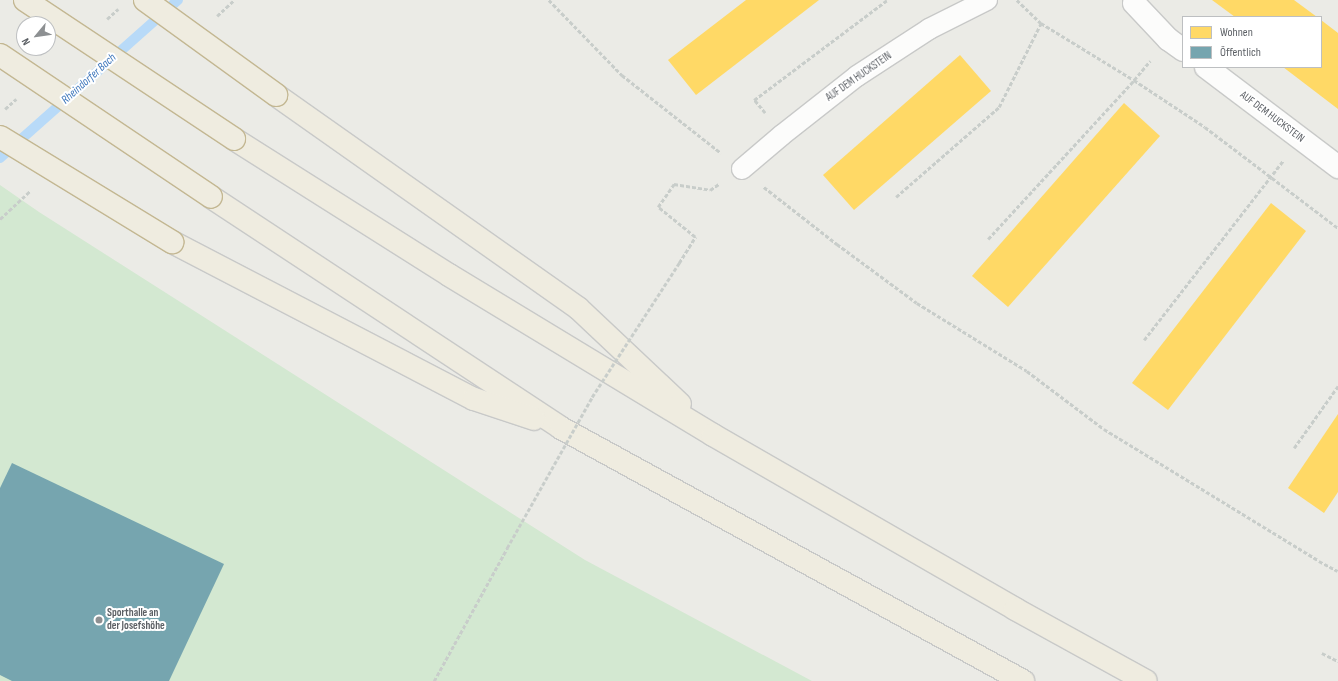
<!DOCTYPE html>
<meta charset="utf-8">
<style>
body{margin:0}
#map{position:relative;width:1338px;height:681px;overflow:hidden;background:#ebebe6;font-family:"Sofia Sans Condensed",sans-serif}
div>[style]{position:absolute}
.green>*{inset:0;background:#d3e8d1}
.homes>*{inset:0;background:#ffd966}
.public>*{inset:0;background:#76a5af}
.stream>*{height:10px;margin:-5px;padding:0 5px;transform-origin:5px;border-radius:5px;background:#b8daf8}
.path>*{height:2.5px;margin-top:-1.25px;transform-origin:0;background:repeating-linear-gradient(90deg,#c8cdca 0 4px,transparent 0 6px)}
.roads{filter:drop-shadow(1px 0 #c8c9c8) drop-shadow(-1px 0 #c8c9c8) drop-shadow(0 1px #c8c9c8) drop-shadow(0 -1px #c8c9c8)}
.service>*{height:20px;margin:-10px;padding:0 10px;transform-origin:10px;border-radius:10px;background:#fcfcfb}
.minor>*{height:22px;margin:-11px;padding:0 11px;transform-origin:11px;border-radius:11px;background:#fcfcfb}
.motorway>*{height:22px;margin:-11px;padding:0 11px;transform-origin:11px;border-radius:11px;background:#efece0}
.path-bridge>*{height:2.5px;margin-top:-1.25px;transform-origin:0;background:repeating-linear-gradient(90deg,#c8cdca 0 4px,transparent 0 6px)}
.bridges{filter:drop-shadow(1px 0 #c3b792) drop-shadow(-1px 0 #c3b792) drop-shadow(0 1px #c3b792) drop-shadow(0 -1px #c3b792)}
.motorway-bridge>*{height:22px;margin:-11px;padding:0 11px;transform-origin:11px;border-radius:11px;background:#efece0}
.dots>*{width:11px;height:11px;translate:-50% -50%;box-sizing:border-box;border:2px solid #fff;border-radius:50%}
span{translate:-50% -50%;white-space:nowrap;text-align:center;line-height:1.15;-webkit-text-stroke:4px #fff;paint-order:stroke}
.street-label{font-size:11px;color:#5b5f64}
.poi-label{font-size:11px;color:#5b5f64;font-weight:700}
.left{translate:0 -50%;text-align:left}
.water-label{font-size:12px;color:#4078bc;font-style:italic}
.legend{position:absolute;left:1182px;top:16px;width:140px;height:52px;box-sizing:border-box;background:#fff;border:1px solid #bdbfc1;margin:0;padding:5px 7px;list-style:none;font-size:12px;color:#5b5f64}
.legend li{display:flex;align-items:center;gap:8px;height:20px}
.legend b{width:20px;border:1px solid #bdbfc1}
.north{position:absolute;left:16px;top:16px;width:40px;height:40px;box-sizing:border-box;background:#fff;border:1px solid #bdbfc1;border-radius:50%;rotate:241deg;font-size:11px;font-weight:700;line-height:16px;text-align:center;color:#5b5f64}
.north::after{content:'';display:block;margin:auto;width:14px;height:18px;background:#8d9092;clip-path:polygon(50% 0,100% 100%,50% 72%,0 100%)}
</style>
<div id="map">
<div class="green">
<i style="clip-path:polygon(0 185px,39px 212px,585px 560px,812px 681px,0 681px)"></i>
</div>
<div class="homes">
<i style="clip-path:polygon(746px 0,819px 0,696px 95px,668px 60px)"></i>
<i style="clip-path:polygon(1212px 0,1294px 0,1317px 17px,1235px 17px)"></i>
<i style="clip-path:polygon(1321px 20px,1338px 33px,1338px 109px,1283px 67px,1321px 67px)"></i>
<i style="clip-path:polygon(960px 55px,991px 91px,854px 210px,823px 175px)"></i>
<i style="clip-path:polygon(1124px 103px,1160px 136px,1008px 307px,972px 276px)"></i>
<i style="clip-path:polygon(1271px 203px,1306px 231px,1168px 410px,1132px 383px)"></i>
<i style="clip-path:polygon(1338px 414px,1338px 492px,1324px 513px,1288px 488px)"></i>
</div>
<div class="public">
<i style="clip-path:polygon(12px 463px,224px 564px,169px 681px,12px 681px,0 675px,0 488px)"></i>
</div>
<div class="stream">
<i style="left:0;top:158px;width:238px;rotate:-41.6deg"></i>
</div>
<div class="path">
<i style="left:549px;top:0;width:105px;rotate:45.8deg"></i>
<i style="left:622px;top:75px;width:126px;rotate:38.2deg"></i>
<i style="left:1017px;top:0;width:33px;rotate:44deg"></i>
<i style="left:1041px;top:23px;width:109px;rotate:31.5deg"></i>
<i style="left:1134px;top:80px;width:85px;rotate:33.5deg"></i>
<i style="left:1205px;top:127px;width:167px;rotate:37.2deg"></i>
<i style="left:217px;top:16px;width:23px;rotate:-43deg"></i>
<i style="left:107px;top:19px;width:15px;rotate:-42deg"></i>
<i style="left:5px;top:109px;width:15px;rotate:-42deg"></i>
<i style="left:765px;top:113px;width:17px;rotate:-130deg"></i>
<i style="left:754px;top:100px;width:166px;rotate:-36.9deg"></i>
<i style="left:764px;top:187px;width:93px;rotate:38deg"></i>
<i style="left:837px;top:244px;width:99px;rotate:36.4deg"></i>
<i style="left:917px;top:303px;width:129px;rotate:31.7deg"></i>
<i style="left:1027px;top:371px;width:96px;rotate:37deg"></i>
<i style="left:1104px;top:429px;width:252px;rotate:31.5deg"></i>
<i style="left:1319px;top:561px;width:21px;rotate:28deg"></i>
<i style="left:896px;top:197px;width:137px;rotate:-41.1deg"></i>
<i style="left:999px;top:107px;width:94px;rotate:-63.4deg"></i>
<i style="left:0;top:219px;width:42px;rotate:-43.1deg"></i>
<i style="left:988px;top:239px;width:216px;rotate:-47.4deg"></i>
<i style="left:1134px;top:80px;width:25px;rotate:-50deg"></i>
<i style="left:679px;top:263px;width:31px;rotate:-58deg"></i>
<i style="left:695px;top:237px;width:48px;rotate:-141deg"></i>
<i style="left:658px;top:207px;width:28px;rotate:-55deg"></i>
<i style="left:674px;top:184px;width:36px;rotate:9deg"></i>
<i style="left:710px;top:190px;width:11px;rotate:-34deg"></i>
<i style="left:1144px;top:340px;width:227px;rotate:-52.2deg"></i>
<i style="left:1294px;top:448px;width:76px;rotate:-54.6deg"></i>
<i style="left:1322px;top:653px;width:18px;rotate:27deg"></i>
<i style="left:434px;top:681px;width:152px;rotate:-61.2deg"></i>
</div>
<div class="roads">
<div class="service">
<i style="left:742px;top:169px;width:52px;rotate:-40.4deg"></i>
<i style="left:782px;top:135px;width:95px;rotate:-38.2deg"></i>
<i style="left:857px;top:76px;width:86px;rotate:-33.1deg"></i>
<i style="left:929px;top:29px;width:65px;rotate:-26.6deg"></i>
</div>
<div class="minor">
<i style="left:1134px;top:3px;width:50px;rotate:46.6deg"></i>
<i style="left:1168px;top:39px;width:19px;rotate:36deg"></i>
<i style="left:1206px;top:67px;width:166px;rotate:37.1deg"></i>
</div>
<div class="motorway">
<i style="left:276px;top:95px;width:370px;rotate:35.2deg"></i>
<i style="left:578px;top:308px;width:140px;rotate:43.3deg"></i>
<i style="left:234px;top:139px;width:254px;rotate:32.3deg"></i>
<i style="left:449px;top:275px;width:309px;rotate:31.2deg"></i>
<i style="left:713px;top:435px;width:349px;rotate:29.9deg"></i>
<i style="left:1015px;top:609px;width:149px;rotate:28.8deg"></i>
<i style="left:211px;top:197px;width:419px;rotate:33.4deg"></i>
<i style="left:561px;top:428px;width:527px;rotate:28.71deg"></i>
<i style="left:172px;top:242px;width:340px;rotate:27.5deg"></i>
<i style="left:474px;top:399px;width:63px;rotate:18.4deg"></i>
</div>
</div>
<div class="path-bridge">
<i style="left:507px;top:548px;width:173px;rotate:-60.6deg"></i>
<i style="left:592px;top:397px;width:160px;rotate:-57deg"></i>
</div>
<div class="bridges">
<div class="motorway-bridge">
<i style="left:25px;top:0;width:251px;rotate:33.6deg"></i>
<i style="left:145px;top:0;width:162px;rotate:35.9deg"></i>
<i style="left:0;top:55px;width:254px;rotate:33.9deg"></i>
<i style="left:0;top:137px;width:202px;rotate:31.4deg"></i>
</div>
</div>
<div class="dots">
<i style="left:99px;top:620px;background:#8d9092"></i>
</div>
<div class="street-label">
<span style="left:859px;top:77px;rotate:-35deg">AUF DEM HUCKSTEIN</span>
<span style="left:1272px;top:117px;rotate:37deg">AUF DEM HUCKSTEIN</span>
</div>
<div class="poi-label">
<span class="left" style="left:107px;top:620px">Sporthalle an<br>der Josefshöhe</span>
</div>
<div class="water-label">
<span style="left:89px;top:79px;rotate:-42deg">Rheindorfer Bach</span>
</div>
<ul class="legend">
<li><b style="height:11px;background:#ffd966"></b>Wohnen</li>
<li><b style="height:11px;background:#76a5af"></b>Öffentlich</li>
</ul>
<div class="north">N</div>
</div>
